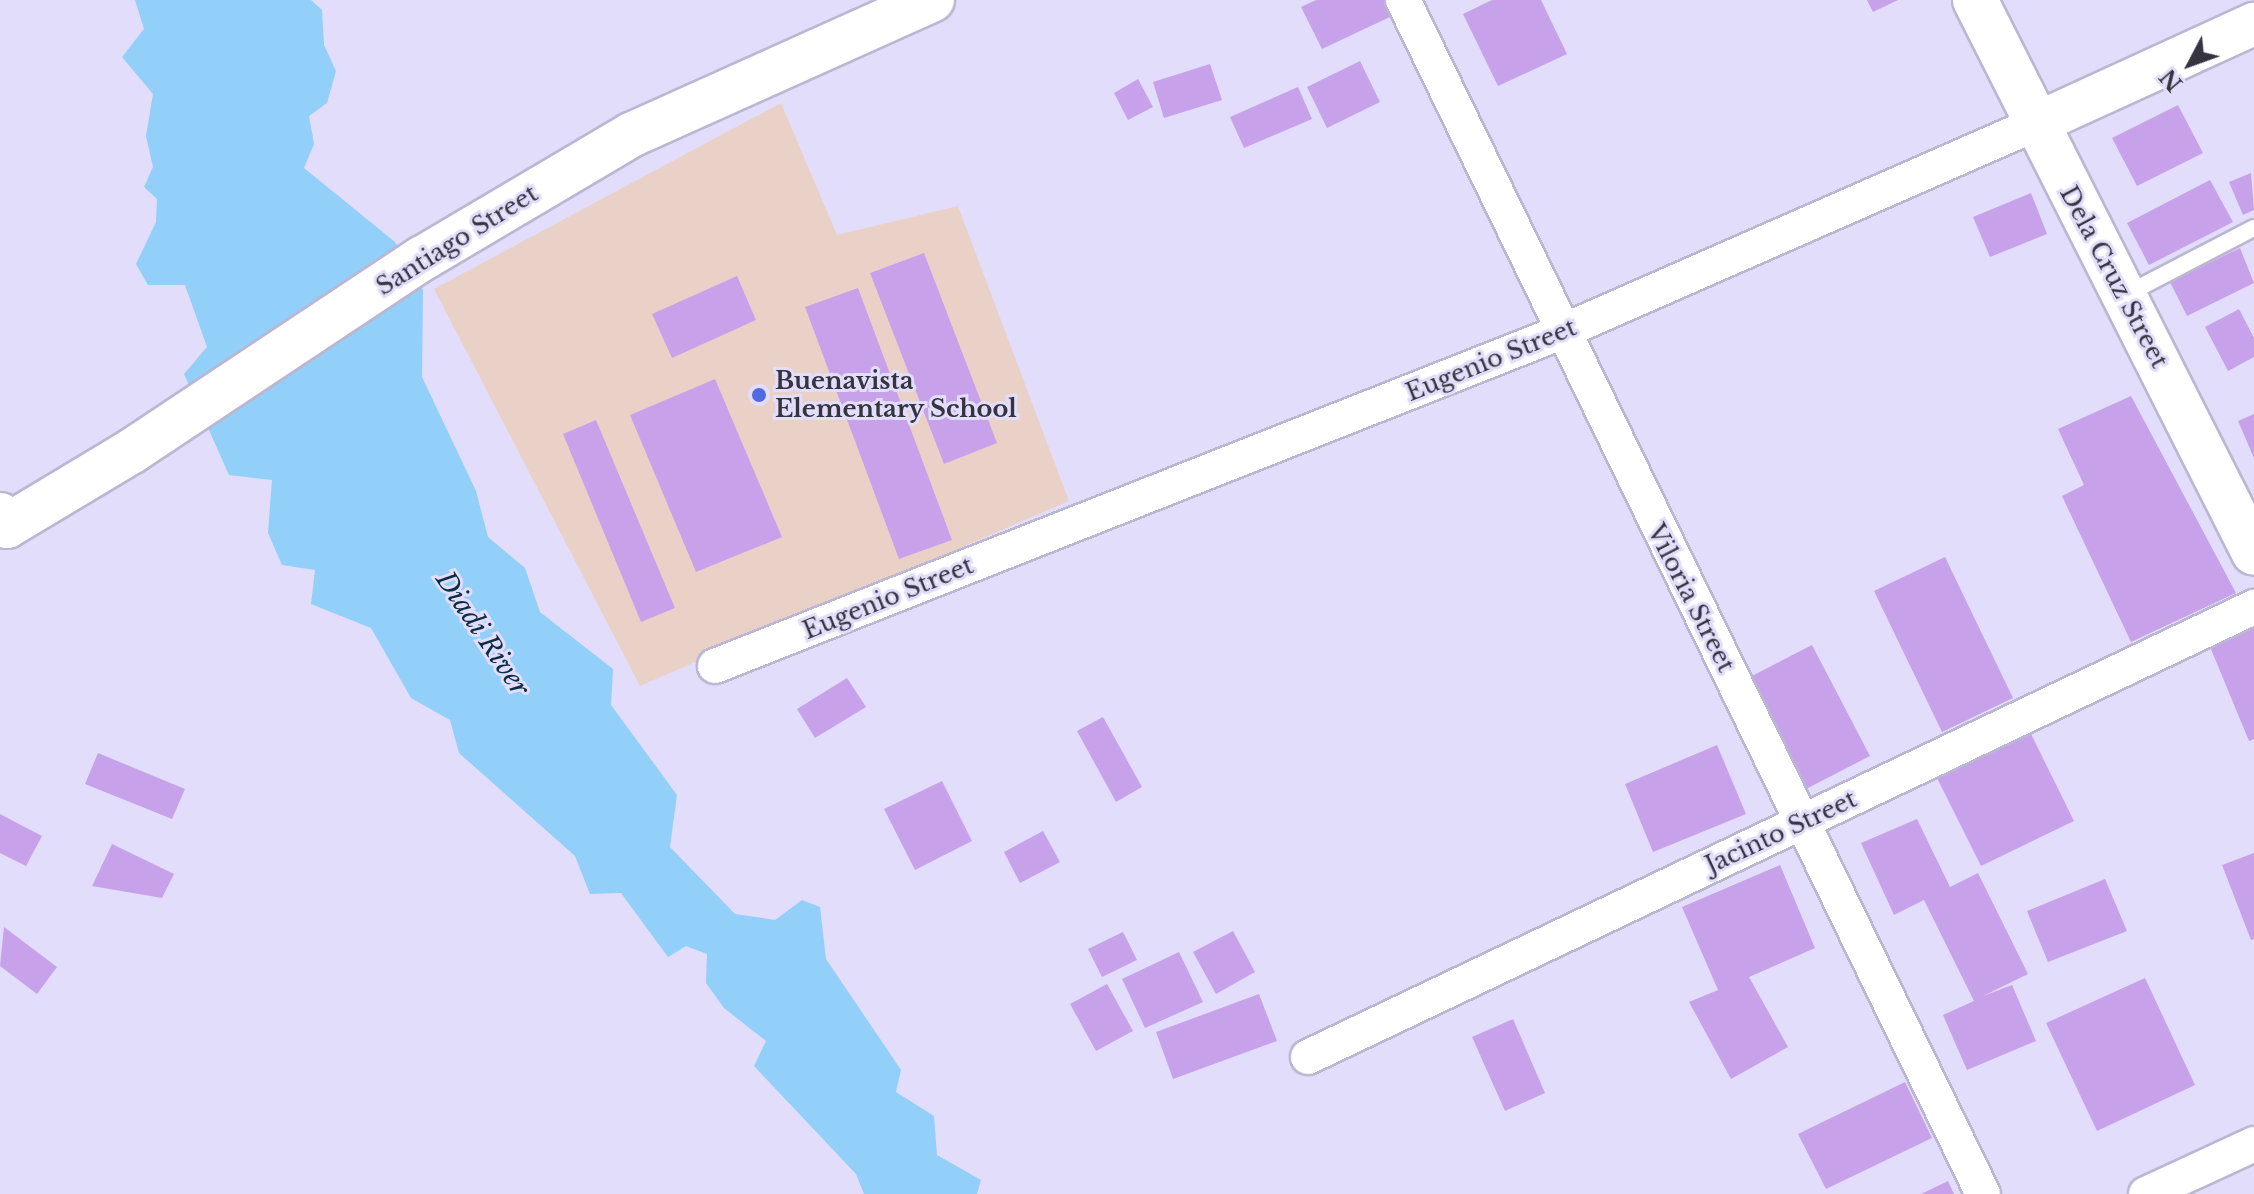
<!DOCTYPE html>
<style>
body{margin:0}
#map{position:relative;width:2254px;height:1194px;overflow:hidden;background:#e2ddfa;font-family:"Libre Baskerville",serif}
div>[style]{position:absolute}
.commercial>*{inset:0;background:#ead1c8}
.water>*{inset:0;background:#92cff9}
.building>*{inset:0;background:#c7a2eb}
.roads{filter:drop-shadow(2px 0 #bbb6d2) drop-shadow(-2px 0 #bbb6d2) drop-shadow(0 2px #bbb6d2) drop-shadow(0 -2px #bbb6d2)}
.service>*{height:16px;margin:-8px;padding:0 8px;transform-origin:8px;border-radius:8px;background:#fff}
.minor>*{height:34px;margin:-17px;padding:0 17px;transform-origin:17px;border-radius:17px;background:#fff}
.tertiary>*{height:42px;margin:-21px;padding:0 21px;transform-origin:21px;border-radius:21px;background:#fff}
.secondary>*{height:44px;margin:-22px;padding:0 22px;transform-origin:22px;border-radius:22px;background:#fff}
.dots>*{width:22px;height:22px;translate:-50% -50%;box-sizing:border-box;border:4px solid #e2ddfa;border-radius:50%}
span{translate:-50% -50%;white-space:nowrap;text-align:center;line-height:1.15;-webkit-text-stroke:6px #e2ddfa;paint-order:stroke}
.street-label{font-size:24px;color:#36343f}
.poi-label{font-size:24px;color:#36343f;font-weight:700}
.left{translate:0 -50%;text-align:left}
.water-label{font-size:26px;color:#0b2e44;font-style:italic}
.north{position:absolute;left:2150px;top:24px;width:80px;height:80px;-webkit-text-stroke:6px #e2ddfa;paint-order:stroke;rotate:229deg;font-size:22px;font-weight:700;line-height:32px;text-align:center;color:#36343f}
.north::after{content:'';display:block;margin:auto;width:28px;height:36px;background:#36343f;clip-path:polygon(50% 0,100% 100%,50% 72%,0 100%)}
</style>
<div id="map">
<div class="commercial">
<i style="clip-path:polygon(781px 103px,837px 235px,958px 206px,1069px 501px,640px 686px,434px 289px)"></i>
</div>
<div class="water">
<i style="clip-path:polygon(135px 0,311px 0,322px 10px,324px 45px,336px 71px,327px 103px,309px 116px,314px 144px,304px 168px,395px 242px,423px 290px,422px 377px,476px 491px,488px 537px,525px 568px,540px 612px,613px 669px,611px 705px,677px 795px,670px 847px,735px 914px,775px 920px,802px 900px,820px 907px,826px 959px,901px 1070px,896px 1092px,934px 1116px,937px 1155px,981px 1180px,977px 1194px,864px 1194px,856px 1174px,754px 1066px,766px 1041px,724px 1008px,706px 983px,707px 954px,686px 946px,668px 957px,621px 893px,590px 894px,575px 856px,459px 753px,450px 720px,411px 698px,371px 628px,311px 604px,315px 570px,282px 565px,268px 533px,272px 480px,229px 475px,184px 374px,207px 347px,185px 285px,148px 285px,136px 264px,156px 222px,157px 199px,144px 187px,153px 167px,146px 136px,153px 94px,122px 57px,144px 29px)"></i>
</div>
<div class="building">
<i style="clip-path:polygon(1316px 0,1384px 0,1392px 16px,1322px 49px,1301px 7px)"></i>
<i style="clip-path:polygon(1492px 0,1541px 0,1567px 54px,1498px 86px,1463px 14px)"></i>
<i style="clip-path:polygon(1867px 0,1898px 0,1873px 12px)"></i>
<i style="clip-path:polygon(1360px 61px,1380px 102px,1327px 128px,1307px 87px)"></i>
<i style="clip-path:polygon(1210px 64px,1222px 100px,1164px 118px,1153px 82px)"></i>
<i style="clip-path:polygon(1138px 79px,1153px 107px,1128px 120px,1114px 93px)"></i>
<i style="clip-path:polygon(1298px 87px,1312px 119px,1244px 148px,1230px 117px)"></i>
<i style="clip-path:polygon(2178px 105px,2203px 153px,2137px 186px,2112px 138px)"></i>
<i style="clip-path:polygon(2251px 173px,2254px 210px,2243px 215px,2229px 182px)"></i>
<i style="clip-path:polygon(2210px 180px,2233px 222px,2149px 265px,2127px 223px)"></i>
<i style="clip-path:polygon(2031px 193px,2047px 234px,1990px 257px,1973px 217px)"></i>
<i style="clip-path:polygon(2240px 248px,2254px 283px,2187px 316px,2170px 282px)"></i>
<i style="clip-path:polygon(924px 253px,997px 443px,944px 464px,870px 273px)"></i>
<i style="clip-path:polygon(737px 276px,756px 320px,672px 358px,652px 314px)"></i>
<i style="clip-path:polygon(858px 288px,952px 540px,899px 559px,805px 307px)"></i>
<i style="clip-path:polygon(2239px 309px,2254px 338px,2254px 357px,2228px 371px,2205px 327px)"></i>
<i style="clip-path:polygon(715px 379px,782px 537px,696px 572px,630px 415px)"></i>
<i style="clip-path:polygon(2131px 396px,2236px 593px,2131px 642px,2062px 496px,2084px 485px,2058px 429px)"></i>
<i style="clip-path:polygon(2254px 414px,2254px 458px,2238px 421px)"></i>
<i style="clip-path:polygon(596px 420px,675px 608px,641px 622px,563px 434px)"></i>
<i style="clip-path:polygon(1945px 557px,2013px 698px,1942px 732px,1874px 591px)"></i>
<i style="clip-path:polygon(2254px 624px,2254px 739px,2249px 741px,2208px 642px)"></i>
<i style="clip-path:polygon(1812px 645px,1870px 756px,1804px 790px,1746px 679px)"></i>
<i style="clip-path:polygon(847px 678px,866px 707px,815px 738px,797px 709px)"></i>
<i style="clip-path:polygon(1103px 717px,1142px 787px,1116px 802px,1077px 731px)"></i>
<i style="clip-path:polygon(2029px 730px,2074px 821px,1981px 866px,1936px 776px)"></i>
<i style="clip-path:polygon(1717px 745px,1746px 814px,1653px 852px,1625px 784px)"></i>
<i style="clip-path:polygon(98px 753px,185px 789px,172px 819px,85px 784px)"></i>
<i style="clip-path:polygon(942px 781px,972px 841px,915px 870px,884px 809px)"></i>
<i style="clip-path:polygon(0 814px,42px 836px,26px 866px,0 853px)"></i>
<i style="clip-path:polygon(1917px 819px,1950px 887px,1978px 873px,2028px 974px,1983px 996px,2012px 985px,2036px 1041px,1967px 1070px,1943px 1015px,1974px 1001px,1924px 900px,1894px 915px,1861px 843px)"></i>
<i style="clip-path:polygon(1043px 831px,1060px 862px,1020px 883px,1004px 852px)"></i>
<i style="clip-path:polygon(112px 844px,174px 874px,162px 898px,92px 886px)"></i>
<i style="clip-path:polygon(2254px 853px,2254px 939px,2251px 940px,2222px 865px)"></i>
<i style="clip-path:polygon(1780px 865px,1815px 948px,1749px 977px,1788px 1047px,1731px 1079px,1689px 1002px,1718px 990px,1682px 907px)"></i>
<i style="clip-path:polygon(2105px 879px,2127px 931px,2048px 962px,2027px 911px)"></i>
<i style="clip-path:polygon(4px 927px,57px 967px,37px 994px,0 966px)"></i>
<i style="clip-path:polygon(1233px 931px,1255px 972px,1216px 994px,1193px 952px)"></i>
<i style="clip-path:polygon(1123px 932px,1137px 960px,1102px 977px,1088px 949px)"></i>
<i style="clip-path:polygon(1179px 952px,1203px 1002px,1145px 1028px,1122px 979px)"></i>
<i style="clip-path:polygon(2145px 978px,2195px 1085px,2097px 1131px,2046px 1023px)"></i>
<i style="clip-path:polygon(1107px 984px,1133px 1031px,1096px 1051px,1070px 1004px)"></i>
<i style="clip-path:polygon(1259px 994px,1277px 1041px,1173px 1079px,1156px 1032px)"></i>
<i style="clip-path:polygon(1513px 1019px,1545px 1093px,1505px 1111px,1472px 1037px)"></i>
<i style="clip-path:polygon(1905px 1082px,1932px 1138px,1826px 1189px,1798px 1134px)"></i>
<i style="clip-path:polygon(1948px 1181px,1954px 1194px,1921px 1194px)"></i>
</div>
<div class="roads">
<div class="service">
<i style="left:2127px;top:294px;width:143px;rotate:-27.5deg"></i>
</div>
<div class="minor">
<i style="left:1403px;top:0;width:1327px;rotate:64.09deg"></i>
<i style="left:715px;top:666px;width:907px;rotate:-21.53deg"></i>
<i style="left:1559px;top:333px;width:518px;rotate:-23.69deg"></i>
<i style="left:1308px;top:1057px;width:1048px;rotate:-25.44deg"></i>
<i style="left:2146px;top:1194px;width:119px;rotate:-24.8deg"></i>
</div>
<div class="tertiary">
<i style="left:2033px;top:125px;width:243px;rotate:-24.6deg"></i>
</div>
<div class="secondary">
<i style="left:1975px;top:0;width:619px;rotate:63.23deg"></i>
<i style="left:0;top:515px;width:13px;rotate:58deg"></i>
<i style="left:7px;top:526px;width:146px;rotate:-31deg"></i>
<i style="left:132px;top:451px;width:349px;rotate:-33.6deg"></i>
<i style="left:423px;top:258px;width:242px;rotate:-30.6deg"></i>
<i style="left:631px;top:135px;width:330px;rotate:-24.2deg"></i>
</div>
</div>
<div class="dots">
<i style="left:759px;top:395px;background:#526ae0"></i>
</div>
<div class="street-label">
<span style="left:457px;top:240px;rotate:-32deg">Santiago Street</span>
<span style="left:2114px;top:277px;rotate:62deg">Dela Cruz Street</span>
<span style="left:1491px;top:360px;rotate:-22deg">Eugenio Street</span>
<span style="left:888px;top:598px;rotate:-22deg">Eugenio Street</span>
<span style="left:1691px;top:598px;rotate:63deg">Viloria Street</span>
<span style="left:1781px;top:832px;rotate:-25deg">Jacinto Street</span>
</div>
<div class="poi-label">
<span class="left" style="left:775px;top:395px">Buenavista<br>Elementary School</span>
</div>
<div class="water-label">
<span style="left:482px;top:634px;rotate:56deg">Diadi River</span>
</div>
<div class="north">N</div>
</div>
